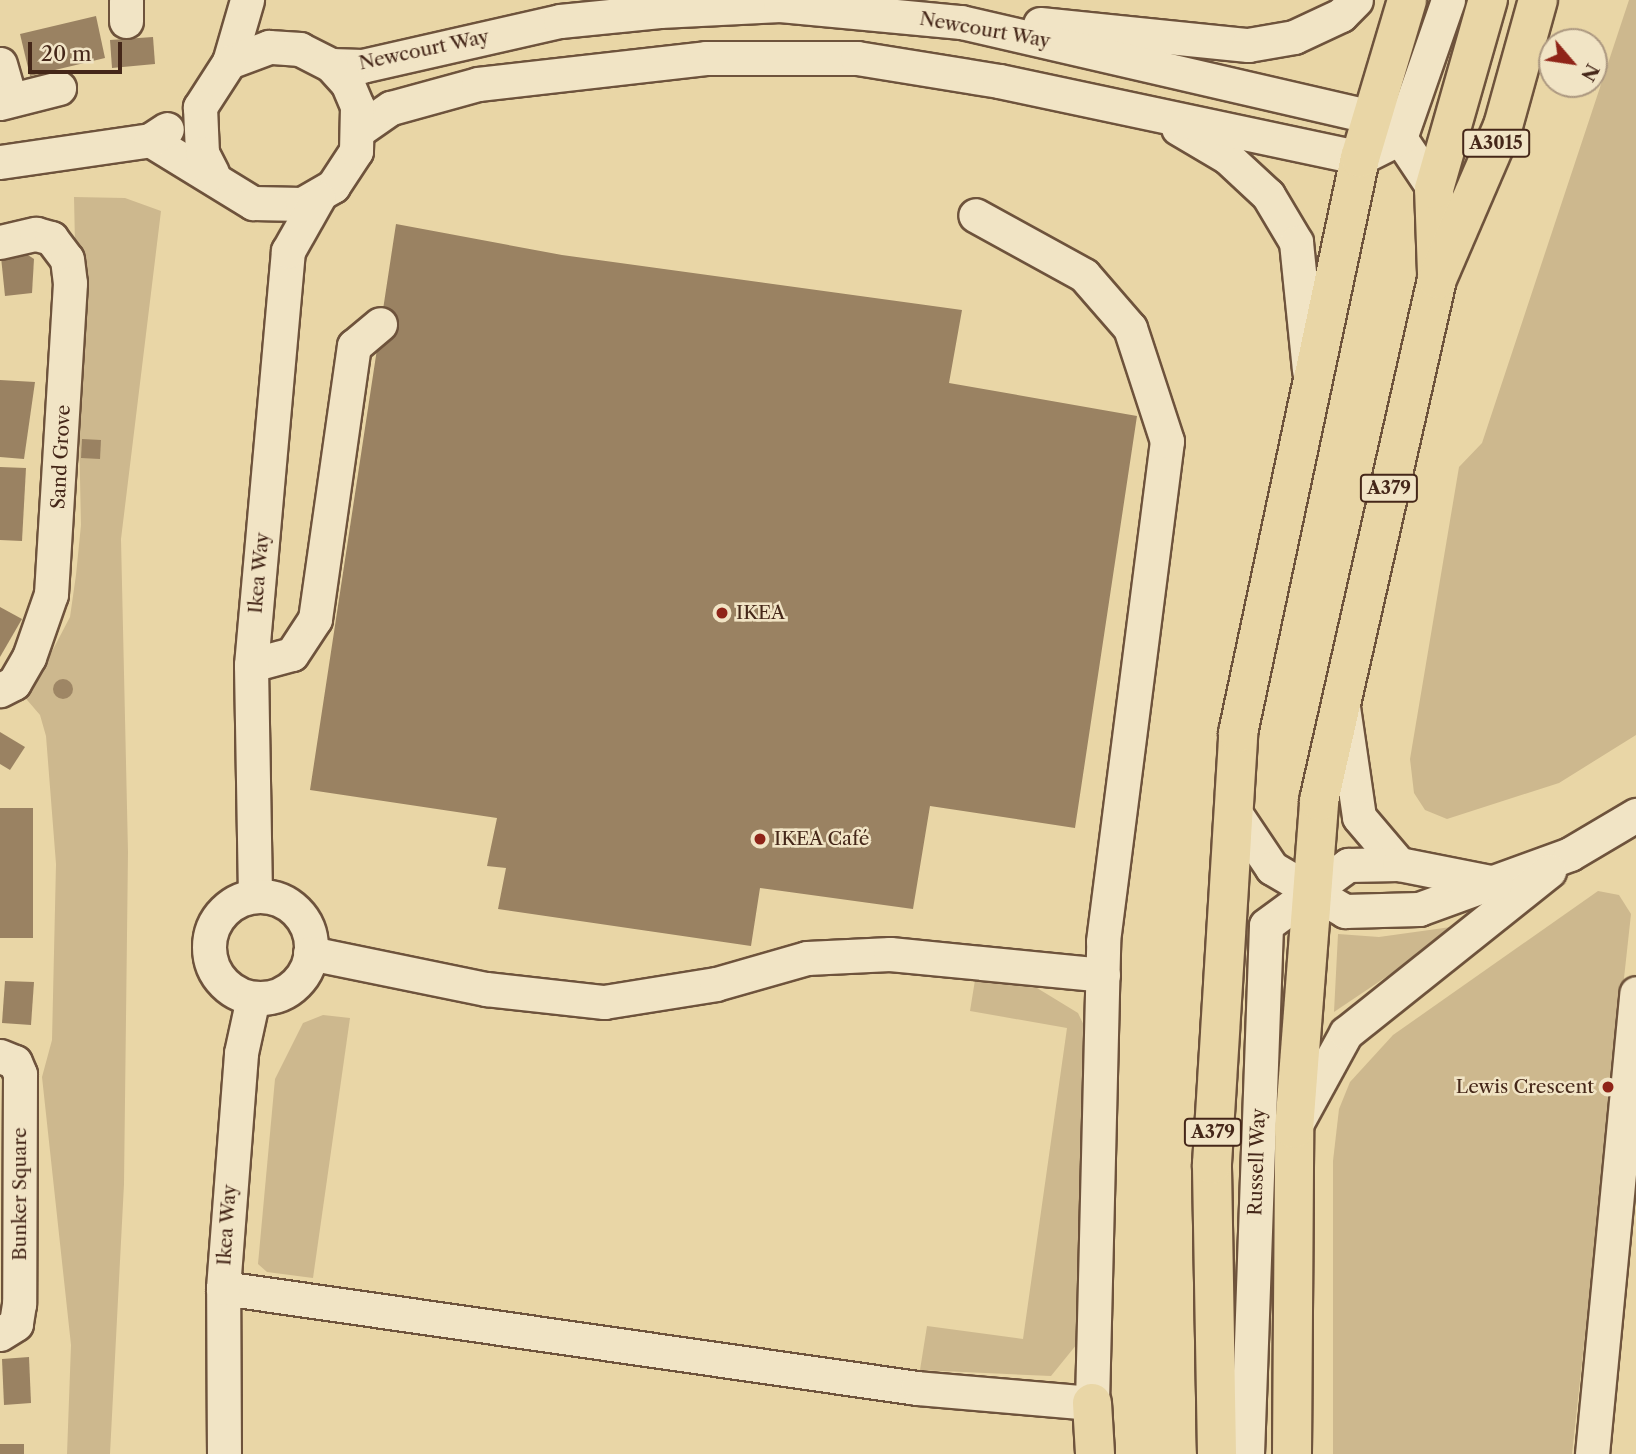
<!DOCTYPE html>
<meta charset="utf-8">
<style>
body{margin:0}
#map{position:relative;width:1636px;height:1454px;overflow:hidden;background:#e9d6a6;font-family:"Libre Caslon Text",serif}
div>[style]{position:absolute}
.green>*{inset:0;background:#cdb88e}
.building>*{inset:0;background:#9a8262}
.roads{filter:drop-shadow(2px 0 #6e533c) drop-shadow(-2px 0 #6e533c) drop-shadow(0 2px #6e533c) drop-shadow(0 -2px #6e533c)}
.minor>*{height:33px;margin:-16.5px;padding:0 16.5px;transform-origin:16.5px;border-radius:16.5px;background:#f1e4c5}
.minor>.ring{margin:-16.5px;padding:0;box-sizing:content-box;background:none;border:33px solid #f1e4c5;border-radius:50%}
.major>*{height:38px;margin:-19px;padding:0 19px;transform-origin:19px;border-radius:19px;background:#e9d6a6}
.trees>*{width:20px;height:20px;margin:-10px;border-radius:50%;background:#9e8665}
.dots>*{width:19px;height:19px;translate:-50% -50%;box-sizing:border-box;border:4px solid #f1e4c5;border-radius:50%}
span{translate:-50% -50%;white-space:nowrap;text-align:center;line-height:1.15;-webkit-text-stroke:5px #f1e4c5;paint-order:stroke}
.shield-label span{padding:2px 5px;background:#f1e4c5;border:2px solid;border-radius:5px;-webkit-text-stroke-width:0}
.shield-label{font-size:18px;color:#452719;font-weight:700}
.street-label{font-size:19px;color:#452719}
.poi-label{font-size:19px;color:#452719}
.left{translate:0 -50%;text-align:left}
.right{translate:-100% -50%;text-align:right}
.north{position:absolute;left:1538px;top:28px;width:70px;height:70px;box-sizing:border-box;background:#f1e4c5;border:2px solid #ac9880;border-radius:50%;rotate:119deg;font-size:19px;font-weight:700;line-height:28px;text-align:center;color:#452719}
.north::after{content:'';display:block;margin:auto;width:24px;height:32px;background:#8f2418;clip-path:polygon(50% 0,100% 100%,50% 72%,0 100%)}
.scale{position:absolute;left:28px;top:42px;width:94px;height:32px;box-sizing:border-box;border:4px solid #452719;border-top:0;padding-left:9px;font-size:21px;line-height:24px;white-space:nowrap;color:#452719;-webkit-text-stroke:5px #f1e4c5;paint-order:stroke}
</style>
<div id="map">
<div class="green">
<i style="clip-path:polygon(1629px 0,1636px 0,1636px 735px,1559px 783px,1447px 819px,1425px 810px,1414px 793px,1410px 759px,1459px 467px,1482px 443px)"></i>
<i style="clip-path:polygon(74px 197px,125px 198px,161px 211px,121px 539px,128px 852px,124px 1184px,110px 1454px,67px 1454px,71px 1345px,42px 1077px,52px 1040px,56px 864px,46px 736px,40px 715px,22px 694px,38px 678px,70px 617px,76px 575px,81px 525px)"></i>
<i style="clip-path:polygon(1598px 891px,1619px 895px,1631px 914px,1572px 1454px,1333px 1454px,1333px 1161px,1339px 1109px,1350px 1082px,1393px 1035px)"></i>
<i style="clip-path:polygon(1451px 927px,1447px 936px,1334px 1012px,1338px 934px,1379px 937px)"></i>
<i style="clip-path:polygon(975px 980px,1037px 988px,1078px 1013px,1089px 1036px,1077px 1344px,1051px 1376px,920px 1370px,927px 1326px,1023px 1339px,1067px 1028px,970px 1011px)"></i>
<i style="clip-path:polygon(323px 1015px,350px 1018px,313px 1278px,267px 1272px,258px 1264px,275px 1079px,303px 1023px)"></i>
</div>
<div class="building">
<i style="clip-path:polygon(96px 16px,105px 58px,30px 76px,20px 34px)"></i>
<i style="clip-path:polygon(153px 37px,155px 64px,112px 68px,110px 40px)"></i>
<i style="clip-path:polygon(396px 224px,562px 255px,962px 310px,949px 383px,1137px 416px,1075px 828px,930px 806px,913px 909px,760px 888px,751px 946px,498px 909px,506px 868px,487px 866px,497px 818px,310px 790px)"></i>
<i style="clip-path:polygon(28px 255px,34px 259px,32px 293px,5px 296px,1px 257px)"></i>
<i style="clip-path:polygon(0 380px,35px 382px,24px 459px,0 457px)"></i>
<i style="clip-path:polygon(82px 439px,101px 440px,100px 459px,81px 458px)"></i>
<i style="clip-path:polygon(0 467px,26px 468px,22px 541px,0 540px)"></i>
<i style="clip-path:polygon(0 607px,22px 619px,0 657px)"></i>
<i style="clip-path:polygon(0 732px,25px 747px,10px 770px,0 764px)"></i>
<i style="clip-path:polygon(0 808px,33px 808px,33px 938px,0 938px)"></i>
<i style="clip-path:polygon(5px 981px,34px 982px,31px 1025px,2px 1023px)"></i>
<i style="clip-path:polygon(29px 1357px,31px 1403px,4px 1405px,2px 1359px)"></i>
<i style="clip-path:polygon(0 1444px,24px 1444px,24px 1454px,0 1454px)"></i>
</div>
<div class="roads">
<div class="minor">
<i style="left:126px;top:21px;width:21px;rotate:-90deg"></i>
<i style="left:1040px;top:24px;width:209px;rotate:5.8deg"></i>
<i style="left:1248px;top:45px;width:47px;rotate:-9.9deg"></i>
<i style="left:1294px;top:37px;width:52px;rotate:-25.1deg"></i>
<i style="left:1341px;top:15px;width:21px;rotate:-45deg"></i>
<i style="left:229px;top:62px;width:65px;rotate:-73.8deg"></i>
<i style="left:0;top:64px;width:37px;rotate:74deg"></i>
<i style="left:331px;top:65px;width:31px;rotate:2deg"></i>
<i style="left:362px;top:66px;width:203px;rotate:-12.8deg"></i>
<i style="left:560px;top:21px;width:100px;rotate:-5.7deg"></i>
<i style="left:660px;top:11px;width:120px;rotate:-2.9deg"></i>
<i style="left:780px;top:5px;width:182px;rotate:5.4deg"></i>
<i style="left:961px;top:22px;width:421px;rotate:13deg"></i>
<i style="left:1371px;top:117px;width:36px;rotate:36deg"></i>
<i style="left:1400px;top:138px;width:61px;rotate:56.3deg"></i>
<i style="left:0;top:103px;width:61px;rotate:-14.3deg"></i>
<i style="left:1178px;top:128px;width:57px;rotate:30.6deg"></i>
<i style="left:1227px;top:157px;width:56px;rotate:42.8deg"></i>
<i style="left:1268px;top:195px;width:55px;rotate:59.2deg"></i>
<i style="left:1296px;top:242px;width:128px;rotate:84.2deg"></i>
<i style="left:359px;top:130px;width:39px;rotate:-35deg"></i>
<i style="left:391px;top:108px;width:90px;rotate:-15.4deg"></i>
<i style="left:478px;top:84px;width:229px;rotate:-6.5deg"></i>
<i style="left:706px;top:58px;width:151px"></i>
<i style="left:857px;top:58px;width:144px;rotate:9.2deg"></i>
<i style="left:999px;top:81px;width:369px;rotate:12deg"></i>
<i style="left:1360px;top:158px;width:45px;rotate:-26.6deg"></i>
<i style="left:1400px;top:138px;width:146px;rotate:-70.8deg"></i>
<i style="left:150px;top:140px;width:121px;rotate:31.5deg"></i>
<i style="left:253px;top:203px;width:49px;rotate:1.2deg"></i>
<i style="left:302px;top:204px;width:36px;rotate:-30deg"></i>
<i style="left:333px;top:186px;width:42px;rotate:-56.7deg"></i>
<i style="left:356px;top:151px;width:45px;rotate:-88.7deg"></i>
<i style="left:357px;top:106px;width:25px;rotate:-113deg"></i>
<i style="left:347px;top:83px;width:24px;rotate:-132deg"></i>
<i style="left:331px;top:65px;width:35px;rotate:-153deg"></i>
<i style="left:300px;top:49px;width:31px;rotate:-176deg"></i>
<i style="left:269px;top:47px;width:43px;rotate:159.4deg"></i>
<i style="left:229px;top:62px;width:54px;rotate:122.8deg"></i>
<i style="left:200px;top:107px;width:46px;rotate:87.5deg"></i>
<i style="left:202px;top:153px;width:22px;rotate:63deg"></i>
<i style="left:0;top:162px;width:152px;rotate:-8.3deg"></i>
<i style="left:150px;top:140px;width:20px;rotate:-33deg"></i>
<i style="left:0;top:242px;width:37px;rotate:-13deg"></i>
<i style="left:36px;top:234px;width:16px;rotate:15deg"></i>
<i style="left:51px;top:238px;width:26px;rotate:53deg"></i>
<i style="left:67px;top:259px;width:24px;rotate:83deg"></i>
<i style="left:70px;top:283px;width:312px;rotate:93.5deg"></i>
<i style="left:51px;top:594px;width:67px;rotate:109.2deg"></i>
<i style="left:29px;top:657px;width:30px;rotate:120deg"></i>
<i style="left:14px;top:683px;width:16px;rotate:153deg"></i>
<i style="left:251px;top:665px;width:42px;rotate:-15deg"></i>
<i style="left:292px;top:654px;width:42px;rotate:-56.7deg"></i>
<i style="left:315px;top:619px;width:276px;rotate:-81.9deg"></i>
<i style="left:354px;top:346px;width:34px;rotate:-40deg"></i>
<i style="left:1343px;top:707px;width:111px;rotate:81.7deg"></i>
<i style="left:1359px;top:817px;width:62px;rotate:49.6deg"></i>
<i style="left:1233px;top:810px;width:70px;rotate:56.1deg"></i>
<i style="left:1272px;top:868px;width:85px;rotate:30.5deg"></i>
<i style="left:1345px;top:911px;width:74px;rotate:-1.5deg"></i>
<i style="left:1419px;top:909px;width:161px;rotate:-20deg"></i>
<i style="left:1570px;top:854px;width:77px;rotate:-30.6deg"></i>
<i style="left:255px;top:895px;width:230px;rotate:-91deg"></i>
<i style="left:251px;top:665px;width:416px;rotate:-84.9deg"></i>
<i style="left:288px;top:251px;width:61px;rotate:-60.5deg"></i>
<i class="ring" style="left:209px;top:896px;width:69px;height:69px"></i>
<i style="left:310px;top:953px;width:180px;rotate:11.6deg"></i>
<i style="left:486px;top:989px;width:119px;rotate:6.3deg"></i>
<i style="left:604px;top:1002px;width:113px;rotate:-9.1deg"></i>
<i style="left:716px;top:984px;width:95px;rotate:-15.9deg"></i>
<i style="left:807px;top:958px;width:83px;rotate:-2.8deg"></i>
<i style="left:890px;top:954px;width:214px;rotate:5.6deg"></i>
<i style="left:0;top:1056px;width:16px;rotate:22deg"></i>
<i style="left:15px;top:1062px;width:13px;rotate:67deg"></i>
<i style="left:20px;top:1074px;width:230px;rotate:90.2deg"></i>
<i style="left:19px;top:1304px;width:20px;rotate:99deg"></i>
<i style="left:16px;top:1324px;width:19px;rotate:148deg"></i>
<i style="left:1295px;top:1126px;width:106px;rotate:-61.3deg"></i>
<i style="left:1346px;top:1033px;width:260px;rotate:-38.6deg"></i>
<i style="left:223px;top:1288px;width:701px;rotate:8.2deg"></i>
<i style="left:917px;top:1388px;width:176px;rotate:4.9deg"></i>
<i style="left:1092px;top:1403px;width:462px;rotate:-88.6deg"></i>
<i style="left:1103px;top:941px;width:504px;rotate:-82.71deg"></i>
<i style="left:1167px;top:441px;width:119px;rotate:-108.1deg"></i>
<i style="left:1130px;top:328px;width:70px;rotate:-131deg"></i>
<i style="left:1084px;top:275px;width:124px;rotate:-151.2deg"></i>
<i style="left:224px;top:1454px;width:166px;rotate:-90.3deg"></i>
<i style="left:223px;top:1288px;width:236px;rotate:-85.6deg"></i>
<i style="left:241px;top:1053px;width:56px;rotate:-77.7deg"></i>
<i style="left:1247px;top:1454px;width:529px;rotate:-87.94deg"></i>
<i style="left:1266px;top:925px;width:102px;rotate:-36.2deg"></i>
<i style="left:1348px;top:865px;width:51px;rotate:-1.1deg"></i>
<i style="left:1399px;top:864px;width:98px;rotate:11.2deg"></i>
<i style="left:1592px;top:1454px;width:463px;rotate:-84.5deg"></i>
</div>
<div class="major">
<i style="left:1437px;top:273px;width:84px;rotate:-92deg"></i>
<i style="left:1434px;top:189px;width:197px;rotate:-74.1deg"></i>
<i style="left:1092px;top:1403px;width:51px;rotate:86.6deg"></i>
<i style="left:1217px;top:1454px;width:290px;rotate:-91deg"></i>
<i style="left:1212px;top:1164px;width:432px;rotate:-86.5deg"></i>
<i style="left:1238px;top:733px;width:588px;rotate:-78.02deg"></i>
<i style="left:1360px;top:158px;width:165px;rotate:-73.4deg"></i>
<i style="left:1292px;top:1454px;width:325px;rotate:-89.6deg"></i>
<i style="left:1294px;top:1129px;width:329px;rotate:-85.6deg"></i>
<i style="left:1319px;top:801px;width:535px;rotate:-77.26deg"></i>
<i style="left:1437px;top:279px;width:167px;rotate:-66.7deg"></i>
<i style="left:1503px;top:126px;width:131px;rotate:-74.5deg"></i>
</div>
</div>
<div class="trees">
<i style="left:63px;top:689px"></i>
</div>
<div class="dots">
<i style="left:722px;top:613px;background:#8f2418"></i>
<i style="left:760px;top:839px;background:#8f2418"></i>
<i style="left:1608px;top:1087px;background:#8f2418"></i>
</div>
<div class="shield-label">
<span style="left:1496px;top:143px">A3015</span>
<span style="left:1389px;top:488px">A379</span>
<span style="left:1213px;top:1132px">A379</span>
</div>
<div class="street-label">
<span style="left:985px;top:30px;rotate:10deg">Newcourt Way</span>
<span style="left:424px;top:50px;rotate:-12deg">Newcourt Way</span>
<span style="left:61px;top:457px;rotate:-87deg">Sand Grove</span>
<span style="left:259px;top:573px;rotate:-85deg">Ikea Way</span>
<span style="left:1257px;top:1162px;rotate:-88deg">Russell Way</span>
<span style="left:20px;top:1194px;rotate:-90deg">Bunker Square</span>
<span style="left:227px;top:1225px;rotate:-86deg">Ikea Way</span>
</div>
<div class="poi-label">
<span class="left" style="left:736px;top:613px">IKEA</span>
<span class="left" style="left:774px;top:839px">IKEA Café</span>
<span class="right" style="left:1594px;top:1087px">Lewis Crescent</span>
</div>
<div class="north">N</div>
<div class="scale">20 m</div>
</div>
